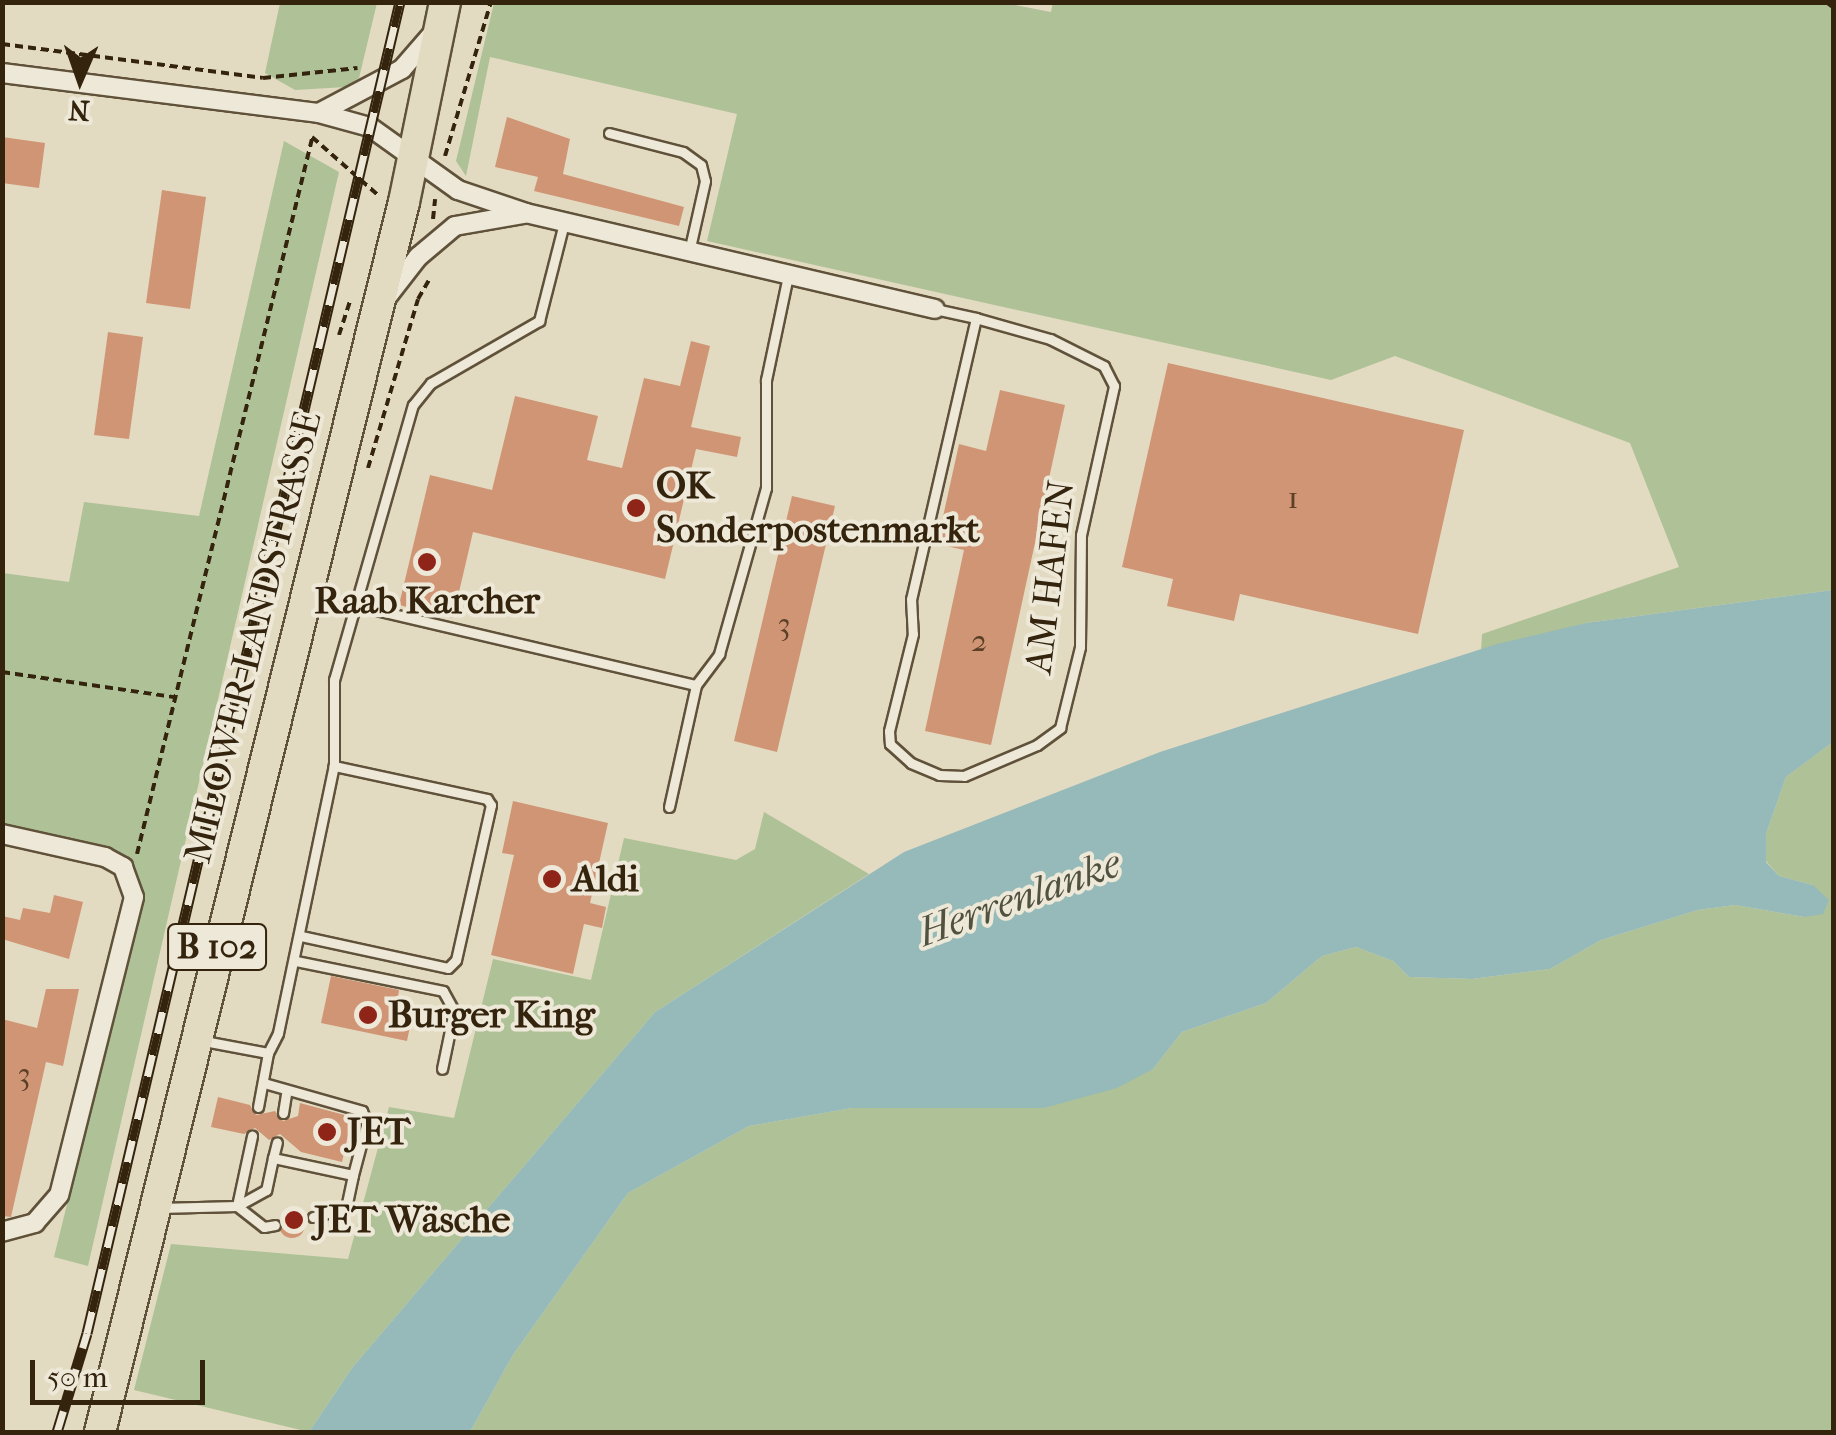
<!DOCTYPE html>
<meta charset="utf-8">
<style>
body{margin:0}
#map{position:relative;width:1836px;height:1435px;overflow:hidden;background:#e3dbc1;font-family:"IM FELL French Canon",serif}
div>[style]{position:absolute}
.green>*{inset:0;background:#aec197}
.water>*{inset:0;background:#96bab9}
.building>*{inset:0;background:#d09575}
.round{border-radius:50%}
.path>*{height:4px;margin-top:-2px;transform-origin:0;background:repeating-linear-gradient(90deg,#34240d 0 8px,transparent 0 13px)}
.roads{filter:drop-shadow(2px 0 #60523a) drop-shadow(-2px 0 #60523a) drop-shadow(0 2px #60523a) drop-shadow(0 -2px #60523a)}
.service>*{height:9px;margin:-4.5px;padding:0 4.5px;transform-origin:4.5px;border-radius:4.5px;background:#ede8d7}
.minor>*{height:18px;margin:-9px;padding:0 9px;transform-origin:9px;border-radius:9px;background:#ede8d7}
.primary>*{height:30px;margin:-15px;padding:0 15px;transform-origin:15px;border-radius:15px;background:#e3dbc1}
.rail>*{height:11px;margin-top:-5.5px;transform-origin:0;background:repeating-linear-gradient(90deg,#ede8d7 0 22px,#34240d 0 44px);box-sizing:border-box;border-block:2px solid #34240d}
.dots>*{width:28px;height:28px;translate:-50% -50%;box-sizing:border-box;border:5px solid #ede8d7;border-radius:50%}
span{translate:-50% -50%;white-space:nowrap;text-align:center;line-height:1.15;-webkit-text-stroke:8px #ede8d7;paint-order:stroke}
.number-label{font-size:32px;color:#5b4027}
.number-label span{-webkit-text-stroke-width:0}
.shield-label span{padding:2px 8px;background:#ede8d7;border:2px solid;border-radius:8px;-webkit-text-stroke-width:0}
.shield-label{font-size:35px;color:#34240d;font-weight:700}
.poi-label{font-size:38px;color:#34240d;font-weight:700}
.left{translate:0 -50%;text-align:left}
.street-label{font-size:38px;color:#34240d}
.water-label{font-size:40px;color:#515141;font-style:italic}
.frame{position:absolute;inset:0;border:5px solid #34240d;pointer-events:none}
.north{position:absolute;left:30px;top:30px;width:100px;height:100px;-webkit-text-stroke:8px #ede8d7;paint-order:stroke;rotate:182deg;font-size:28px;font-weight:700;line-height:40px;text-align:center;color:#34240d}
.north::after{content:'';display:block;margin:auto;width:35px;height:45px;background:#34240d;clip-path:polygon(50% 0,100% 100%,50% 72%,0 100%)}
.scale{position:absolute;left:30px;top:1360px;width:175px;height:45px;box-sizing:border-box;border:5px solid #34240d;border-top:0;padding-left:12px;font-size:30px;line-height:35px;white-space:nowrap;color:#34240d;-webkit-text-stroke:8px #ede8d7;paint-order:stroke}
</style>
<div id="map">
<div class="green">
<i style="clip-path:polygon(1000px 2px,1051px 12px,1053px 2px,1833px 3px,1833px 590px,1586px 623px,1481px 652px,1482px 634px,1679px 567px,1630px 443px,1395px 356px,1331px 380px,707px 241px,737px 114px,490px 57px,466px 176px,456px 161px,494px 3px)"></i>
<i style="clip-path:polygon(280px 3px,377px 3px,359px 78px,346px 87px,295px 90px,265px 73px)"></i>
<i style="clip-path:polygon(284px 141px,339px 172px,88px 1266px,54px 1257px,141px 904px,127px 859px,3px 827px,3px 573px,69px 582px,84px 502px,199px 516px)"></i>
<i style="clip-path:polygon(1833px 742px,1833px 1432px,470px 1432px,513px 1355px,628px 1193px,749px 1126px,852px 1108px,1044px 1108px,1153px 1069px,1182px 1032px,1266px 1003px,1322px 956px,1356px 947px,1393px 961px,1409px 977px,1472px 979px,1550px 969px,1601px 940px,1698px 910px,1735px 905px,1804px 917px,1813px 885px,1779px 876px,1766px 861px,1766px 834px,1786px 777px)"></i>
<i style="clip-path:polygon(764px 812px,869px 874px,655px 1012px,352px 1368px,309px 1432px,134px 1390px,171px 1244px,348px 1259px,389px 1107px,454px 1118px,493px 959px,591px 980px,624px 838px,736px 860px,755px 849px)"></i>
</div>
<div class="water">
<i style="clip-path:polygon(1833px 590px,1833px 742px,1786px 777px,1766px 834px,1766px 862px,1779px 876px,1813px 885px,1829px 900px,1823px 914px,1804px 917px,1735px 905px,1698px 910px,1601px 940px,1550px 969px,1472px 979px,1409px 977px,1393px 961px,1356px 947px,1322px 956px,1266px 1003px,1182px 1032px,1153px 1069px,1117px 1088px,1044px 1108px,852px 1108px,749px 1126px,628px 1193px,513px 1355px,470px 1432px,309px 1432px,352px 1368px,655px 1012px,904px 852px,1160px 752px,1497px 644px,1586px 623px)"></i>
</div>
<div class="building">
<i style="clip-path:polygon(507px 117px,570px 139px,563px 174px,684px 207px,679px 226px,534px 191px,538px 177px,495px 167px)"></i>
<i style="clip-path:polygon(2px 137px,45px 143px,39px 188px,2px 183px)"></i>
<i style="clip-path:polygon(162px 190px,206px 197px,190px 309px,146px 303px)"></i>
<i style="clip-path:polygon(108px 332px,143px 337px,129px 439px,94px 435px)"></i>
<i style="clip-path:polygon(691px 341px,710px 346px,691px 427px,741px 437px,737px 457px,696px 449px,665px 579px,473px 532px,453px 618px,399px 605px,430px 475px,492px 490px,515px 396px,598px 416px,587px 460px,622px 468px,644px 378px,680px 386px)"></i>
<i style="clip-path:polygon(1168px 363px,1464px 430px,1418px 634px,1240px 594px,1234px 621px,1167px 606px,1173px 579px,1122px 567px)"></i>
<i style="clip-path:polygon(1000px 390px,1065px 405px,991px 745px,925px 731px,964px 550px,937px 544px,959px 444px,986px 451px)"></i>
<i style="clip-path:polygon(792px 496px,835px 506px,777px 752px,734px 741px)"></i>
<i style="clip-path:polygon(513px 801px,608px 823px,590px 903px,606px 907px,602px 928px,584px 924px,573px 974px,491px 955px,514px 855px,502px 853px)"></i>
<i style="clip-path:polygon(54px 895px,83px 902px,69px 959px,2px 939px,2px 916px,20px 920px,23px 908px,50px 913px)"></i>
<i style="clip-path:polygon(331px 976px,399px 990px,398px 997px,414px 1007px,407px 1041px,321px 1023px)"></i>
<i style="clip-path:polygon(46px 989px,79px 989px,63px 1066px,46px 1062px,11px 1217px,2px 1216px,2px 1019px,37px 1028px)"></i>
<i style="clip-path:polygon(218px 1097px,250px 1105px,256px 1115px,275px 1111px,283px 1121px,298px 1116px,300px 1103px,352px 1117px,342px 1162px,301px 1152px,280px 1134px,269px 1140px,255px 1128px,244px 1134px,211px 1127px)"></i>
<i class="round" style="left:279px;top:1212px;width:26px;height:26px"></i>
</div>
<div class="path">
<i style="left:1826px;top:2px;width:10px;rotate:37deg"></i>
<i style="left:2px;top:44px;width:263px;rotate:7.4deg"></i>
<i style="left:263px;top:78px;width:95px;rotate:-6.1deg"></i>
<i style="left:312px;top:137px;width:89px;rotate:41.4deg"></i>
<i style="left:445px;top:156px;width:161px;rotate:-73.4deg"></i>
<i style="left:433px;top:219px;width:20px;rotate:-84deg"></i>
<i style="left:339px;top:335px;width:35px;rotate:-72deg"></i>
<i style="left:368px;top:468px;width:176px;rotate:-73.5deg"></i>
<i style="left:418px;top:299px;width:24px;rotate:-60deg"></i>
<i style="left:2px;top:672px;width:174px;rotate:8.3deg"></i>
<i style="left:137px;top:854px;width:736px;rotate:-76.25deg"></i>
</div>
<div class="roads">
<div class="service">
<i style="left:609px;top:133px;width:76px;rotate:14.4deg"></i>
<i style="left:683px;top:152px;width:22px;rotate:36deg"></i>
<i style="left:701px;top:165px;width:16px;rotate:76deg"></i>
<i style="left:705px;top:181px;width:73px;rotate:102.7deg"></i>
<i style="left:935px;top:309px;width:42px;rotate:12.4deg"></i>
<i style="left:976px;top:318px;width:288px;rotate:103deg"></i>
<i style="left:911px;top:599px;width:35px;rotate:87deg"></i>
<i style="left:913px;top:634px;width:100px;rotate:103.9deg"></i>
<i style="left:889px;top:731px;width:13px;rotate:86deg"></i>
<i style="left:890px;top:744px;width:28px;rotate:42deg"></i>
<i style="left:911px;top:763px;width:30px;rotate:23deg"></i>
<i style="left:939px;top:775px;width:25px;rotate:2deg"></i>
<i style="left:964px;top:776px;width:79px;rotate:-23deg"></i>
<i style="left:1037px;top:745px;width:29px;rotate:-36deg"></i>
<i style="left:1060px;top:728px;width:83px;rotate:-76.1deg"></i>
<i style="left:1080px;top:647px;width:112px;rotate:-89.5deg"></i>
<i style="left:1081px;top:535px;width:153px;rotate:-77.5deg"></i>
<i style="left:1114px;top:386px;width:22px;rotate:-117deg"></i>
<i style="left:1104px;top:366px;width:60px;rotate:-153.4deg"></i>
<i style="left:1050px;top:339px;width:77px;rotate:-164.2deg"></i>
<i style="left:354px;top:605px;width:351px;rotate:13.2deg"></i>
<i style="left:669px;top:807px;width:125px;rotate:-77.5deg"></i>
<i style="left:696px;top:685px;width:39px;rotate:-53deg"></i>
<i style="left:719px;top:654px;width:173px;rotate:-74.2deg"></i>
<i style="left:766px;top:488px;width:108px;rotate:-90deg"></i>
<i style="left:766px;top:380px;width:106px;rotate:-78.1deg"></i>
<i style="left:301px;top:936px;width:150px;rotate:12.3deg"></i>
<i style="left:448px;top:968px;width:11px;rotate:-45deg"></i>
<i style="left:456px;top:960px;width:159px;rotate:-77.3deg"></i>
<i style="left:491px;top:805px;width:7px;rotate:-124deg"></i>
<i style="left:487px;top:799px;width:157px;rotate:-167.8deg"></i>
<i style="left:296px;top:961px;width:150px;rotate:11.5deg"></i>
<i style="left:443px;top:991px;width:23px;rotate:61deg"></i>
<i style="left:454px;top:1011px;width:59px;rotate:101.7deg"></i>
<i style="left:204px;top:1041px;width:65px;rotate:10.6deg"></i>
<i style="left:268px;top:1053px;width:22px;rotate:-63deg"></i>
<i style="left:278px;top:1033px;width:273px;rotate:-78.2deg"></i>
<i style="left:334px;top:766px;width:86px;rotate:-90deg"></i>
<i style="left:334px;top:680px;width:286px;rotate:-74deg"></i>
<i style="left:413px;top:405px;width:28px;rotate:-51deg"></i>
<i style="left:431px;top:383px;width:125px;rotate:-29.9deg"></i>
<i style="left:539px;top:321px;width:101px;rotate:-75.7deg"></i>
<i style="left:264px;top:1083px;width:102px;rotate:15.9deg"></i>
<i style="left:362px;top:1111px;width:12px;rotate:66deg"></i>
<i style="left:367px;top:1122px;width:55px;rotate:104.8deg"></i>
<i style="left:353px;top:1175px;width:82px;rotate:-168deg"></i>
<i style="left:273px;top:1158px;width:33px;rotate:102deg"></i>
<i style="left:266px;top:1190px;width:33px;rotate:151deg"></i>
<i style="left:237px;top:1206px;width:34px;rotate:38deg"></i>
<i style="left:264px;top:1227px;width:11px;rotate:-10deg"></i>
<i style="left:258px;top:1107px;width:55px;rotate:-79.5deg"></i>
<i style="left:283px;top:1113px;width:19px;rotate:-81deg"></i>
<i style="left:273px;top:1158px;width:16px;rotate:-76deg"></i>
<i style="left:159px;top:1208px;width:78px;rotate:-1.5deg"></i>
<i style="left:237px;top:1206px;width:72px;rotate:-77.9deg"></i>
<i style="left:313px;top:1217px;width:34px;rotate:-15deg"></i>
<i style="left:346px;top:1208px;width:34px;rotate:-78deg"></i>
</div>
<div class="minor">
<i style="left:2px;top:73px;width:320px;rotate:7.2deg"></i>
<i style="left:319px;top:113px;width:53px;rotate:15.4deg"></i>
<i style="left:370px;top:127px;width:108px;rotate:35.6deg"></i>
<i style="left:458px;top:190px;width:72px;rotate:18.7deg"></i>
<i style="left:526px;top:213px;width:420px;rotate:13.2deg"></i>
<i style="left:319px;top:113px;width:94px;rotate:-27.9deg"></i>
<i style="left:402px;top:69px;width:50px;rotate:-49deg"></i>
<i style="left:387px;top:297px;width:51px;rotate:-52.2deg"></i>
<i style="left:418px;top:257px;width:48px;rotate:-40deg"></i>
<i style="left:455px;top:226px;width:70px;rotate:-9.9deg"></i>
<i style="left:2px;top:834px;width:106px;rotate:12.6deg"></i>
<i style="left:105px;top:857px;width:21px;rotate:29deg"></i>
<i style="left:123px;top:867px;width:32px;rotate:70deg"></i>
<i style="left:134px;top:897px;width:307px;rotate:104.1deg"></i>
<i style="left:59px;top:1195px;width:37px;rotate:131deg"></i>
<i style="left:35px;top:1223px;width:34px;rotate:165deg"></i>
</div>
<div class="primary">
<i style="left:100px;top:1432px;width:1267px;rotate:-76.12deg"></i>
<i style="left:404px;top:202px;width:204px;rotate:-78.4deg"></i>
</div>
</div>
<div class="rail">
<i style="left:57px;top:1432px;width:103px;rotate:-73.1deg"></i>
<i style="left:87px;top:1333px;width:1367px;rotate:-76.77deg"></i>
</div>
<div class="dots">
<i style="left:636px;top:508px;background:#8f2418"></i>
<i style="left:427px;top:562px;background:#8f2418"></i>
<i style="left:552px;top:879px;background:#8f2418"></i>
<i style="left:368px;top:1015px;background:#8f2418"></i>
<i style="left:327px;top:1132px;background:#8f2418"></i>
<i style="left:294px;top:1220px;background:#8f2418"></i>
</div>
<div class="number-label">
<span style="left:1293px;top:498px">1</span>
<span style="left:784px;top:624px">3</span>
<span style="left:979px;top:641px">2</span>
<span style="left:24px;top:1074px">3</span>
</div>
<div class="shield-label">
<span style="left:217px;top:947px">B 102</span>
</div>
<div class="poi-label">
<span class="left" style="left:656px;top:508px">OK<br>Sonderpostenmarkt</span>
<span style="left:427px;top:601px">Raab Karcher</span>
<span class="left" style="left:572px;top:879px">Aldi</span>
<span class="left" style="left:388px;top:1015px">Burger King</span>
<span class="left" style="left:347px;top:1132px">JET</span>
<span class="left" style="left:314px;top:1220px">JET Wäsche</span>
</div>
<div class="street-label">
<span style="left:1050px;top:577px;rotate:-83deg">AM HAFEN</span>
<span style="left:253px;top:637px;rotate:-76deg">MILOWER LANDSTRASSE</span>
</div>
<div class="water-label">
<span style="left:1019px;top:898px;rotate:-20deg">Herrenlanke</span>
</div>
<div class="frame"></div>
<div class="north">N</div>
<div class="scale">50 m</div>
</div>
